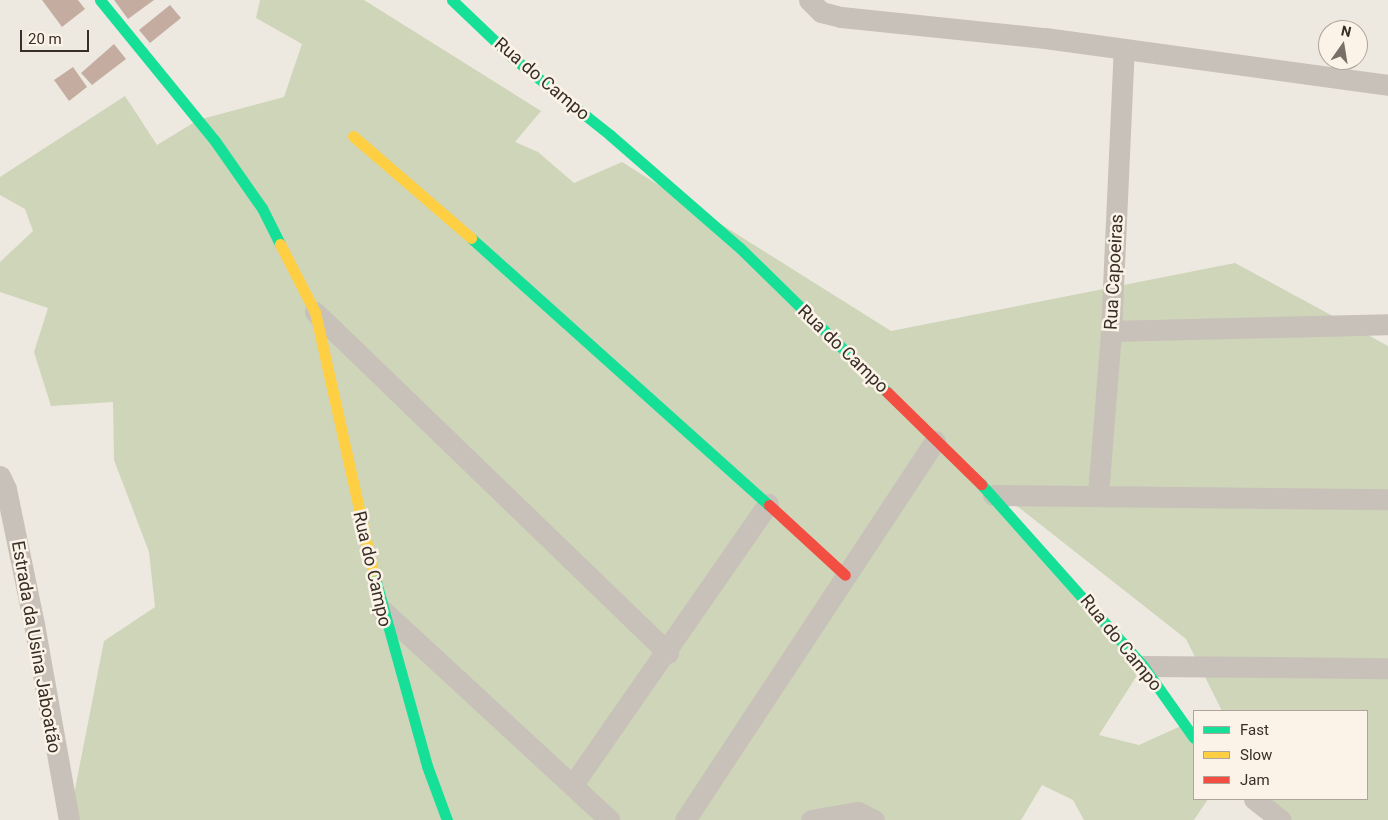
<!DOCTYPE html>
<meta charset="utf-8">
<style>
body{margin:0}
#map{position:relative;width:1388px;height:820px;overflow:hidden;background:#eee9e0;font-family:Roboto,sans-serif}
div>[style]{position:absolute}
.green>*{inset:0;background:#ced5b8}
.building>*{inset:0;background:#c4ada0}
.street>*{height:21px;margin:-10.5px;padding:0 10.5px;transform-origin:10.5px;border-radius:10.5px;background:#c8c1b9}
.fast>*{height:11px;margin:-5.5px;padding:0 5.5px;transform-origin:5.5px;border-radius:5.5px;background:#16e098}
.slow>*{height:11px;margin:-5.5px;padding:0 5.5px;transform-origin:5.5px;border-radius:5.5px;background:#ffcf43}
.jam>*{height:11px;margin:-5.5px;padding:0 5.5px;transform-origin:5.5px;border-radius:5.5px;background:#f24e42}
span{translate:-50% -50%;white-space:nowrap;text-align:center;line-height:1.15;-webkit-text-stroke:5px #fbf3e7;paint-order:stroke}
.street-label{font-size:18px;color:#382e27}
.legend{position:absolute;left:1193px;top:710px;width:175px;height:90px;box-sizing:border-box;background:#fbf3e7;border:1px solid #ada49a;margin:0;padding:6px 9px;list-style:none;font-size:15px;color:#382e27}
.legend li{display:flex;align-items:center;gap:10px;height:25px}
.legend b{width:25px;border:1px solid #ada49a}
.north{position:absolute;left:1318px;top:20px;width:50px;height:50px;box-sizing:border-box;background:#fbf3e7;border:1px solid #ada49a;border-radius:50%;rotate:13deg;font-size:14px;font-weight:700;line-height:20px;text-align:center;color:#382e27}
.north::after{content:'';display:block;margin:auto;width:18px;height:22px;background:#786f68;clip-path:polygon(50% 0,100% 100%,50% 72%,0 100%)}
.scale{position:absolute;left:20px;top:30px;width:69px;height:22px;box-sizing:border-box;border:2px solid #382e27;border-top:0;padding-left:6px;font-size:15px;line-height:18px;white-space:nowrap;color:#382e27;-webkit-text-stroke:4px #fbf3e7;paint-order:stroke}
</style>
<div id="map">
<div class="green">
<i style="clip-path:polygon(260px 0,364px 0,541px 111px,515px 142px,538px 152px,574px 183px,622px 162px,891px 331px,1235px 263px,1388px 346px,1388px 820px,1281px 820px,1266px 799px,1367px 799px,1367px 711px,1222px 711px,1186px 639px,942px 447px,1143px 666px,1099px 735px,1139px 745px,1183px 725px,1194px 738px,1194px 799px,1208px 799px,1194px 820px,1084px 820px,1073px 800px,1042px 785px,1021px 820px,69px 820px,104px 641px,155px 607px,149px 552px,114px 460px,113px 402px,51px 406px,34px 352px,48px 308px,0 292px,0 262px,33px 231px,25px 209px,0 195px,0 177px,125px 96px,157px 145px,198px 120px,284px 97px,302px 44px,256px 18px)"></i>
</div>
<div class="building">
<i style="clip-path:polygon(42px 0,78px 0,85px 9px,62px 27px)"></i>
<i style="clip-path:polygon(114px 0,154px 0,128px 19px)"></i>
<i style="clip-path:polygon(170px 5px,181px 18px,150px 43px,139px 30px)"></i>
<i style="clip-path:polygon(114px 44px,126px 59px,92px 85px,81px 73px)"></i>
<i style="clip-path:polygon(73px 67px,87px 87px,69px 101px,54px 80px)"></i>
</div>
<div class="street">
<i style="left:809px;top:0;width:17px;rotate:45deg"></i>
<i style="left:821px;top:12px;width:21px;rotate:14deg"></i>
<i style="left:841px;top:17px;width:205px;rotate:5.9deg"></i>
<i style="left:1045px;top:38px;width:346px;rotate:7.8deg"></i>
<i style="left:315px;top:312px;width:491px;rotate:44deg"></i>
<i style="left:1111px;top:331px;width:277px;rotate:-1.4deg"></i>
<i style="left:0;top:476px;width:14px;rotate:65deg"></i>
<i style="left:6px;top:489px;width:138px;rotate:78.3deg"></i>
<i style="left:34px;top:624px;width:199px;rotate:79.9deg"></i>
<i style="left:1098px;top:494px;width:164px;rotate:-85.4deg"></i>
<i style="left:1111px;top:331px;width:282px;rotate:-87.4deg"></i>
<i style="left:993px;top:495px;width:395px;rotate:0.6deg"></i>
<i style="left:381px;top:609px;width:311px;rotate:42.7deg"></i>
<i style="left:1143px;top:666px;width:245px;rotate:0.5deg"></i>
<i style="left:574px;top:783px;width:340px;rotate:-55.2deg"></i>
<i style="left:1254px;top:799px;width:34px;rotate:38deg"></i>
<i style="left:685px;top:820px;width:454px;rotate:-56.6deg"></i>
<i style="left:811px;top:820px;width:48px;rotate:-9.7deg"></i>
<i style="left:858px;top:812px;width:18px;rotate:27deg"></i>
</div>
<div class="fast">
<i style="left:100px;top:0;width:182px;rotate:50.8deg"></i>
<i style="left:215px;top:141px;width:82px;rotate:55deg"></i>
<i style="left:262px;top:208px;width:40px;rotate:63.4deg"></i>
<i style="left:452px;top:0;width:84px;rotate:43.6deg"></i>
<i style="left:513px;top:58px;width:124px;rotate:38.4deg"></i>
<i style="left:610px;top:135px;width:172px;rotate:41deg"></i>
<i style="left:740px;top:248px;width:206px;rotate:44.4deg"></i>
<i style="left:471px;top:238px;width:400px;rotate:41.9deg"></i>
<i style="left:981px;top:484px;width:244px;rotate:48.3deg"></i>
<i style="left:1143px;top:666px;width:88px;rotate:54.7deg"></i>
<i style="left:373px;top:571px;width:202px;rotate:74.5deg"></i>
<i style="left:427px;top:766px;width:58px;rotate:69.7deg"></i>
</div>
<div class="slow">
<i style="left:353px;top:136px;width:156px;rotate:40.8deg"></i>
<i style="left:280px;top:244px;width:76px;rotate:62.8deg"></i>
<i style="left:315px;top:312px;width:265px;rotate:77.4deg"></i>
</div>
<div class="jam">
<i style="left:887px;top:392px;width:132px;rotate:44.4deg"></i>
<i style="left:769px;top:505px;width:103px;rotate:42.6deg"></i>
</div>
<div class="street-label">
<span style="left:542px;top:79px;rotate:40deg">Rua do Campo</span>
<span style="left:1114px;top:272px;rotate:-87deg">Rua Capoeiras</span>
<span style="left:843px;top:349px;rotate:44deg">Rua do Campo</span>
<span style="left:372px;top:569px;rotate:77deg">Rua do Campo</span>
<span style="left:1121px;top:643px;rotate:51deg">Rua do Campo</span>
<span style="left:36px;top:647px;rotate:80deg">Estrada da Usina Jaboatão</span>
</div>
<ul class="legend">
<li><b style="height:6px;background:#16e098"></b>Fast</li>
<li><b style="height:6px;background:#ffcf43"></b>Slow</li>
<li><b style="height:6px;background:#f24e42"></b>Jam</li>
</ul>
<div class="north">N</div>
<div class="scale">20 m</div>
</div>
